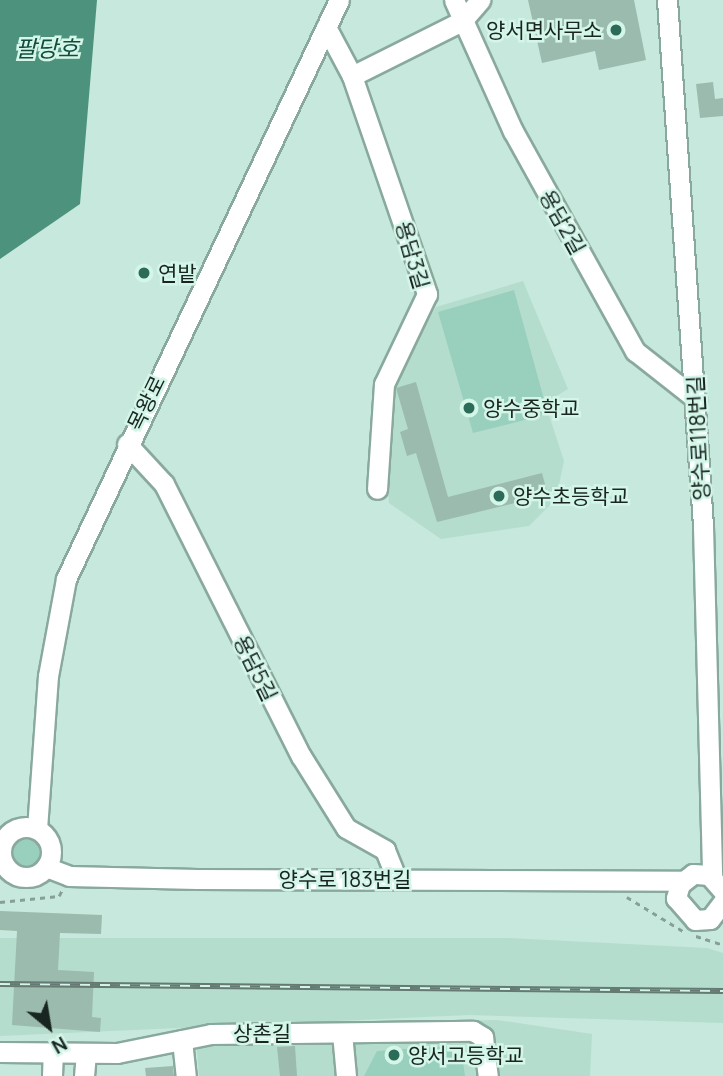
<!DOCTYPE html>
<meta charset="utf-8">
<style>
body{margin:0}
#map{position:relative;width:723px;height:1076px;overflow:hidden;background:#c7e8dc;font-family:Manrope,"Noto Sans KR",sans-serif}
div>[style]{position:absolute}
.built>*{inset:0;background:#b4ddce}
.green>*{inset:0;background:#98d0bd}
.round{border-radius:50%}
.water>*{inset:0;background:#4d927c}
.building>*{inset:0;background:#9bbbaf}
.path>*{height:2.5px;margin-top:-1.25px;transform-origin:0;background:repeating-linear-gradient(90deg,#87a097 0 5px,transparent 0 10px)}
.roads{filter:drop-shadow(2px 0 #89a99d) drop-shadow(-2px 0 #89a99d) drop-shadow(0 2px #89a99d) drop-shadow(0 -2px #89a99d)}
.minor>*{height:19px;margin:-9.5px;padding:0 9.5px;transform-origin:9.5px;border-radius:9.5px;background:#fff}
.minor>.ring{margin:-9.5px;padding:0;box-sizing:content-box;background:none;border:19px solid #fff;border-radius:50%}
.rail>*{height:6px;margin-top:-3px;transform-origin:0;background:repeating-linear-gradient(90deg,#d4f6e9 0 10px,#647a72 0 20px);box-sizing:border-box;border-block:2px solid #647a72}
.dots>*{width:19px;height:19px;translate:-50% -50%;box-sizing:border-box;border:4px solid #d4f6e9;border-radius:50%}
span{translate:-50% -50%;white-space:nowrap;text-align:center;line-height:1.15;-webkit-text-stroke:5px #d4f6e9;paint-order:stroke}
.poi-label{font-size:21px;color:#192521}
.right{translate:-100% -50%;text-align:right}
.left{translate:0 -50%;text-align:left}
.street-label{font-size:21px;color:#192521}
.water-label{font-size:23px;color:#124c3d;font-style:italic}
.north{position:absolute;left:14px;top:992px;width:70px;height:70px;-webkit-text-stroke:5px #d4f6e9;paint-order:stroke;rotate:150deg;font-size:19px;font-weight:700;line-height:28px;text-align:center;color:#192521}
.north::after{content:'';display:block;margin:auto;width:24px;height:32px;background:#192521;clip-path:polygon(50% 0,100% 100%,50% 72%,0 100%)}
</style>
<div id="map">
<div class="built">
<i style="clip-path:polygon(523px 281px,568px 389px,545px 403px,564px 461px,556px 499px,529px 526px,441px 539px,389px 503px,384px 446px,400px 368px,436px 307px)"></i>
<i style="clip-path:polygon(0 938px,508px 938px,707px 948px,723px 953px,723px 1023px,469px 1015px,0 1036px)"></i>
<i style="clip-path:polygon(497px 1020px,592px 1034px,590px 1076px,199px 1076px,195px 1027px)"></i>
</div>
<div class="green">
<i style="clip-path:polygon(514px 290px,548px 414px,473px 433px,438px 312px)"></i>
<i class="round" style="left:11px;top:837px;width:30px;height:30px"></i>
<i style="clip-path:polygon(449px 1046px,462px 1055px,465px 1076px,364px 1076px,377px 1051px)"></i>
</div>
<div class="water">
<i style="clip-path:polygon(0 0,97px 0,80px 204px,0 259px)"></i>
</div>
<div class="building">
<i style="clip-path:polygon(528px 0,634px 0,646px 60px,599px 70px,595px 51px,542px 63px)"></i>
<i style="clip-path:polygon(713px 82px,715px 99px,723px 98px,723px 116px,700px 118px,696px 84px)"></i>
<i style="clip-path:polygon(416px 382px,448px 497px,542px 473px,548px 495px,437px 522px,416px 453px,407px 456px,400px 432px,408px 429px,396px 388px)"></i>
<i style="clip-path:polygon(0 911px,102px 915px,101px 934px,60px 933px,58px 970px,94px 972px,92px 1017px,101px 1018px,100px 1032px,12px 1025px,17px 931px,0 930px)"></i>
<i style="clip-path:polygon(295px 1046px,297px 1076px,280px 1076px,277px 1047px)"></i>
<i style="clip-path:polygon(173px 1066px,174px 1076px,146px 1076px,145px 1068px)"></i>
</div>
<div class="path">
<i style="left:627px;top:897px;width:66px;rotate:31.3deg"></i>
<i style="left:0;top:902px;width:59px;rotate:-5.8deg"></i>
<i style="left:59px;top:896px;width:7px;rotate:-63deg"></i>
<i style="left:696px;top:936px;width:28px;rotate:18deg"></i>
</div>
<div class="roads">
<div class="minor">
<i style="left:454px;top:0;width:144px;rotate:65.8deg"></i>
<i style="left:513px;top:131px;width:252px;rotate:61deg"></i>
<i style="left:635px;top:351px;width:78px;rotate:38.2deg"></i>
<i style="left:667px;top:0;width:527px;rotate:86.08deg"></i>
<i style="left:703px;top:526px;width:351px;rotate:88.5deg"></i>
<i style="left:326px;top:27px;width:55px;rotate:62deg"></i>
<i style="left:352px;top:76px;width:231px;rotate:71deg"></i>
<i style="left:427px;top:294px;width:100px;rotate:115.5deg"></i>
<i style="left:384px;top:384px;width:105px;rotate:93.8deg"></i>
<i style="left:352px;top:76px;width:123px;rotate:-26.6deg"></i>
<i style="left:462px;top:21px;width:28px;rotate:-49deg"></i>
<i style="left:127px;top:444px;width:54px;rotate:47.2deg"></i>
<i style="left:164px;top:484px;width:305px;rotate:63.3deg"></i>
<i style="left:301px;top:756px;width:85px;rotate:58deg"></i>
<i style="left:346px;top:828px;width:45px;rotate:29.4deg"></i>
<i style="left:385px;top:850px;width:31px;rotate:68deg"></i>
<i class="ring" style="left:1px;top:827px;width:31px;height:31px"></i>
<i style="left:37px;top:829px;width:153px;rotate:-85.9deg"></i>
<i style="left:48px;top:676px;width:99px;rotate:-79.5deg"></i>
<i style="left:66px;top:579px;width:640px;rotate:-64.76deg"></i>
<i style="left:46px;top:867px;width:25px;rotate:21deg"></i>
<i style="left:69px;top:876px;width:128px;rotate:1.3deg"></i>
<i style="left:197px;top:879px;width:486px;rotate:0.2deg"></i>
<i style="left:723px;top:891px;width:21px;rotate:-131deg"></i>
<i style="left:709px;top:875px;width:16px;rotate:-176deg"></i>
<i style="left:693px;top:874px;width:16px;rotate:142deg"></i>
<i style="left:680px;top:884px;width:15px;rotate:106deg"></i>
<i style="left:676px;top:898px;width:29px;rotate:49deg"></i>
<i style="left:695px;top:920px;width:15px;rotate:-4deg"></i>
<i style="left:710px;top:919px;width:21px;rotate:-53deg"></i>
<i style="left:342px;top:1033px;width:43px;rotate:84.7deg"></i>
<i style="left:182px;top:1040px;width:36px;rotate:84deg"></i>
<i style="left:0;top:1052px;width:117px;rotate:0.5deg"></i>
<i style="left:117px;top:1053px;width:96px;rotate:-11.4deg"></i>
<i style="left:211px;top:1034px;width:262px;rotate:-0.7deg"></i>
<i style="left:473px;top:1031px;width:12px;rotate:31deg"></i>
<i style="left:483px;top:1037px;width:39px;rotate:83deg"></i>
<i style="left:52px;top:1076px;width:23px;rotate:-88deg"></i>
<i style="left:84px;top:1076px;width:22px;rotate:-85deg"></i>
</div>
</div>
<div class="rail">
<i style="left:0;top:984px;width:723px;rotate:0.55deg"></i>
</div>
<div class="dots">
<i style="left:616px;top:30px;background:#2b6b58"></i>
<i style="left:144px;top:273px;background:#2b6b58"></i>
<i style="left:469px;top:408px;background:#2b6b58"></i>
<i style="left:499px;top:496px;background:#2b6b58"></i>
<i style="left:394px;top:1055px;background:#2b6b58"></i>
</div>
<div class="poi-label">
<span class="right" style="left:602px;top:30px">양서면사무소</span>
<span class="left" style="left:158px;top:273px">연밭</span>
<span class="left" style="left:483px;top:408px">양수중학교</span>
<span class="left" style="left:513px;top:496px">양수초등학교</span>
<span class="left" style="left:408px;top:1055px">양서고등학교</span>
</div>
<div class="street-label">
<span style="left:563px;top:222px;rotate:61deg">용담2길</span>
<span style="left:413px;top:255px;rotate:74deg">용담3길</span>
<span style="left:146px;top:403px;rotate:-64deg">목왕로</span>
<span style="left:698px;top:438px;rotate:-93deg">양수로118번길</span>
<span style="left:256px;top:668px;rotate:64deg">용담5길</span>
<span style="left:345px;top:879px">양수로 183번길</span>
<span style="left:262px;top:1033px">상촌길</span>
</div>
<div class="water-label">
<span style="left:47px;top:48px">팔당호</span>
</div>
<div class="north">N</div>
</div>
